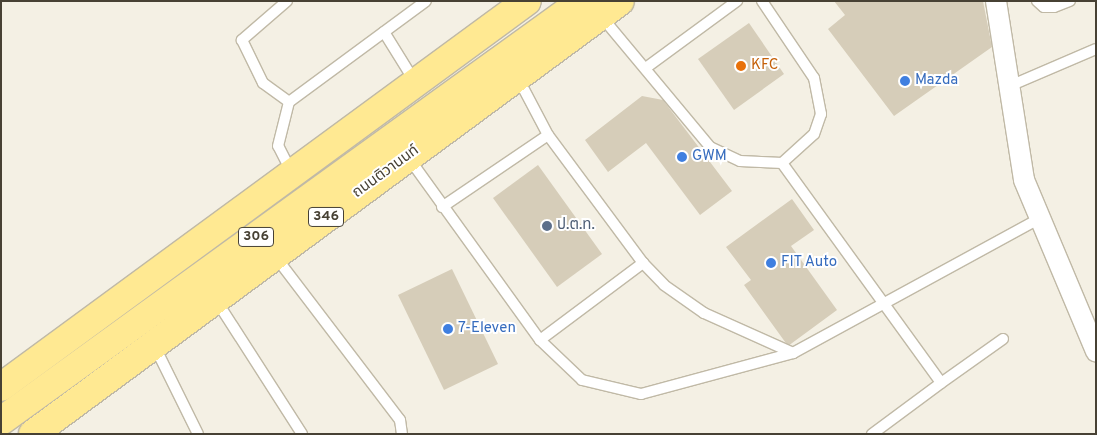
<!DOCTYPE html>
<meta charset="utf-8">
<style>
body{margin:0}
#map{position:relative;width:1097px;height:435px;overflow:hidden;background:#f4f0e4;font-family:Overpass,"Noto Sans Thai",sans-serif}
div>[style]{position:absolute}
.building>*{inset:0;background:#d6cdb9}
.roads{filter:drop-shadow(1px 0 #c0b9a6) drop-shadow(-1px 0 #c0b9a6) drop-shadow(0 1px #c0b9a6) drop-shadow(0 -1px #c0b9a6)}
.service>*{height:10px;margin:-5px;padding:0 5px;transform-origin:5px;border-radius:5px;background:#fff}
.minor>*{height:20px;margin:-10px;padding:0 10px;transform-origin:10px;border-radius:10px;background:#fff}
.primary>*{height:28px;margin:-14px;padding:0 14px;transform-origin:14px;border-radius:14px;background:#ffe992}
.dots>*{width:14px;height:14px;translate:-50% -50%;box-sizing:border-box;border:2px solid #fff;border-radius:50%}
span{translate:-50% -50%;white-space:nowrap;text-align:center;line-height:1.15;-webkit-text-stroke:4px #fff;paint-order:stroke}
.shield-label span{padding:1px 4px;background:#fff;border:1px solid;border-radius:4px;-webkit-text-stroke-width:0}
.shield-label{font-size:14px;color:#474134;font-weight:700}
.food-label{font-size:15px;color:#c56008}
.left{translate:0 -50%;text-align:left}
.shop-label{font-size:15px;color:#366cbe}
.street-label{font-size:15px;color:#474134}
.service-label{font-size:15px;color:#4e5e75}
.frame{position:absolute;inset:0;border:2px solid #474134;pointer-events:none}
</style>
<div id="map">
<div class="building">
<i style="clip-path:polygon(834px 1px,983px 1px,992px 47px,894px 116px,828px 29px,845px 15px)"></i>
<i style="clip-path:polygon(749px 23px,784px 74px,734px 110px,698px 59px)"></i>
<i style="clip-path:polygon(642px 96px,663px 100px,732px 191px,700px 215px,646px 143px,608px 172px,585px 140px)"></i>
<i style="clip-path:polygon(538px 165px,602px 254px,557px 287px,493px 198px)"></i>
<i style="clip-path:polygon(792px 199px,814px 230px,791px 246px,837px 310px,788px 346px,744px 285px,751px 280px,726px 247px)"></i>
<i style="clip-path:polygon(452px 269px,498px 364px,444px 390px,398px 295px)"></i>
</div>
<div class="roads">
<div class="service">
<i style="left:287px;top:1px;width:60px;rotate:139.1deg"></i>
<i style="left:242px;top:40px;width:48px;rotate:64deg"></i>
<i style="left:263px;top:83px;width:32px;rotate:36deg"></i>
<i style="left:762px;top:1px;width:93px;rotate:56deg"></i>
<i style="left:814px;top:78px;width:37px;rotate:79deg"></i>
<i style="left:821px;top:114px;width:21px;rotate:109deg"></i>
<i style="left:814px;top:134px;width:43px;rotate:137.8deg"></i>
<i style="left:1037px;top:1px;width:9px;rotate:41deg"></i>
<i style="left:1044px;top:7px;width:10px"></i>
<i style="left:1054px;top:7px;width:17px;rotate:-21deg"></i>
<i style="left:601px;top:16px;width:170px;rotate:50.2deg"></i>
<i style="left:710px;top:147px;width:33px;rotate:25deg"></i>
<i style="left:740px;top:161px;width:42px;rotate:2.7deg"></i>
<i style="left:782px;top:163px;width:271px;rotate:54.1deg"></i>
<i style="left:941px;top:383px;width:86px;rotate:143.5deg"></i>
<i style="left:384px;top:32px;width:59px;rotate:58.2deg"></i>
<i style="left:647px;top:67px;width:112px;rotate:-36.3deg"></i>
<i style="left:1012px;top:85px;width:91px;rotate:-23.2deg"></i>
<i style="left:408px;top:157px;width:226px;rotate:54.2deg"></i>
<i style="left:540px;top:340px;width:129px;rotate:-36.8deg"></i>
<i style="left:643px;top:263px;width:159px;rotate:-126.6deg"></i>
<i style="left:548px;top:135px;width:64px;rotate:-117.8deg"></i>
<i style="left:292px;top:173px;width:30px;rotate:-117deg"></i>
<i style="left:278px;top:146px;width:45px;rotate:-76deg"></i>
<i style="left:289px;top:102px;width:170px;rotate:-36.4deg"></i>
<i style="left:442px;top:207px;width:128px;rotate:-34.2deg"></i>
<i style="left:275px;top:256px;width:206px;rotate:52.7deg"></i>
<i style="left:400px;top:420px;width:14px;rotate:82deg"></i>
<i style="left:643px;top:263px;width:30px;rotate:46deg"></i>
<i style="left:664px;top:285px;width:49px;rotate:35deg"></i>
<i style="left:704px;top:313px;width:98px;rotate:24.2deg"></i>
<i style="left:216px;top:300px;width:159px;rotate:57.3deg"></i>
<i style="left:540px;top:340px;width:58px;rotate:43.6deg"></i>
<i style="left:582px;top:380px;width:61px;rotate:13.3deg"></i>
<i style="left:641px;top:394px;width:157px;rotate:-15.1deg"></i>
<i style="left:793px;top:353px;width:280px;rotate:-28.6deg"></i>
<i style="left:154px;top:345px;width:99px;rotate:63.7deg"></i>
<i style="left:941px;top:383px;width:76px;rotate:-35.4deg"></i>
</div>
<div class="minor">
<i style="left:996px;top:1px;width:181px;rotate:81.1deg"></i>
<i style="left:1024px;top:180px;width:186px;rotate:67.2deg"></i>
</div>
<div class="primary">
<i style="left:1px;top:387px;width:652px;rotate:-36.27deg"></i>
<i style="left:1px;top:421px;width:717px;rotate:-35.86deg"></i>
<i style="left:33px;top:434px;width:729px;rotate:-36.41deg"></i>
</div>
</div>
<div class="dots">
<i style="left:741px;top:66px;background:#e8710a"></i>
<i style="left:905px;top:81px;background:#3f7fe0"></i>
<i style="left:682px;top:157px;background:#3f7fe0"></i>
<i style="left:547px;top:226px;background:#5c6f8a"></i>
<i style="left:771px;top:263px;background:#3f7fe0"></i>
<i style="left:448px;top:329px;background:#3f7fe0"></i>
</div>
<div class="shield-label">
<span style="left:326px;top:217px">346</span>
<span style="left:256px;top:237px">306</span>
</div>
<div class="food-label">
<span class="left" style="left:751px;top:66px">KFC</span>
</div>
<div class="shop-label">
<span class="left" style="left:915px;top:81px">Mazda</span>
<span class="left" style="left:692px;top:157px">GWM</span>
<span class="left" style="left:781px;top:263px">FIT Auto</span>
<span class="left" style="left:458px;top:329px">7-Eleven</span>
</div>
<div class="street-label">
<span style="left:386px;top:172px;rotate:-36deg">ถนนติวานนท์</span>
</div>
<div class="service-label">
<span class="left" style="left:557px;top:226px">ป.ต.ท.</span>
</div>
<div class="frame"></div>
</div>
